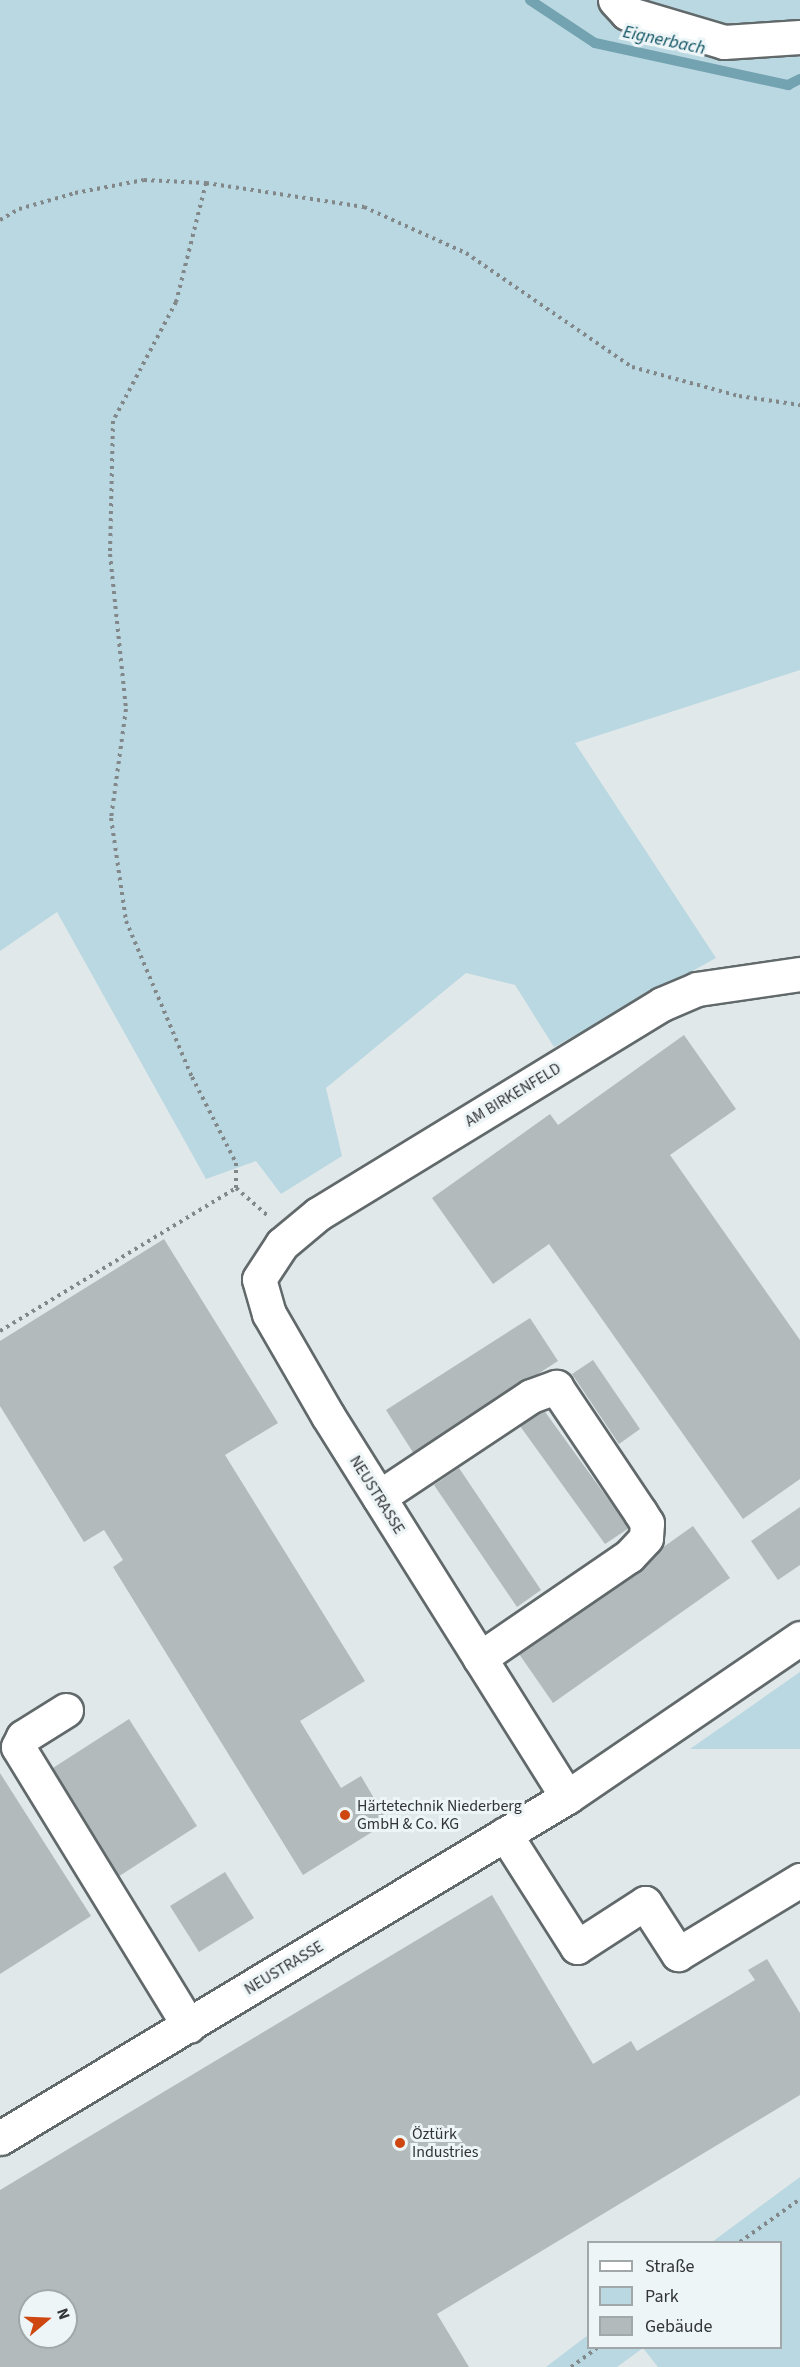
<!DOCTYPE html>
<meta charset="utf-8">
<style>
body{margin:0}
#map{position:relative;width:800px;height:2367px;overflow:hidden;background:#e0e8ea;font-family:"Source Sans 3",sans-serif}
div>[style]{position:absolute}
.green>*{inset:0;background:#bad8e1}
.stream>*{height:10px;margin:-5px;padding:0 5px;transform-origin:5px;border-radius:5px;background:#73a2b1}
.building>*{inset:0;background:#b3babc}
.path>*{height:4px;margin-top:-2px;transform-origin:0;background:repeating-linear-gradient(90deg,#828789 0 3px,transparent 0 7.5px)}
.roads{filter:drop-shadow(2px 0 #62696b) drop-shadow(-2px 0 #62696b) drop-shadow(0 2px #62696b) drop-shadow(0 -2px #62696b)}
.minor>*{height:33px;margin:-16.5px;padding:0 16.5px;transform-origin:16.5px;border-radius:16.5px;background:#fff}
.dots>*{width:16px;height:16px;translate:-50% -50%;box-sizing:border-box;border:3px solid #edf5f7;border-radius:50%}
span{translate:-50% -50%;white-space:nowrap;text-align:center;line-height:1.15;-webkit-text-stroke:6px #edf5f7;paint-order:stroke}
.street-label{font-size:16px;color:#323435}
.poi-label{font-size:16px;color:#323435}
.left{translate:0 -50%;text-align:left}
.water-label{font-size:18px;color:#0e5262;font-style:italic}
.legend{position:absolute;left:587px;top:2241px;width:195px;height:108px;box-sizing:border-box;background:#edf5f7;border:2px solid #a2a8a9;margin:0;padding:8px 10px;list-style:none;font-size:18px;color:#323435}
.legend li{display:flex;align-items:center;gap:12px;height:30px}
.legend b{width:30px;border:2px solid #a2a8a9}
.north{position:absolute;left:18px;top:2289px;width:60px;height:60px;box-sizing:border-box;background:#edf5f7;border:2px solid #a2a8a9;border-radius:50%;rotate:71deg;font-size:16px;font-weight:700;line-height:24px;text-align:center;color:#323435}
.north::after{content:'';display:block;margin:auto;width:21px;height:27px;background:#ce4711;clip-path:polygon(50% 0,100% 100%,50% 72%,0 100%)}
</style>
<div id="map">
<div class="green">
<i style="clip-path:polygon(0 0,800px 0,800px 670px,575px 743px,716px 958px,554px 1047px,515px 985px,466px 973px,326px 1088px,342px 1156px,281px 1194px,256px 1161px,206px 1179px,57px 912px,0 951px)"></i>
<i style="clip-path:polygon(800px 1672px,800px 1749px,690px 1749px)"></i>
<i style="clip-path:polygon(800px 2177px,800px 2367px,658px 2367px,643px 2348px,617px 2367px,546px 2367px,588px 2335px,588px 2348px,780px 2348px,780px 2242px,712px 2242px)"></i>
</div>
<div class="stream">
<i style="left:530px;top:0;width:78px;rotate:33.5deg"></i>
<i style="left:595px;top:43px;width:198px;rotate:12.3deg"></i>
<i style="left:788px;top:85px;width:13px;rotate:-27deg"></i>
</div>
<div class="building">
<i style="clip-path:polygon(684px 1035px,736px 1109px,670px 1155px,800px 1340px,800px 1479px,743px 1519px,549px 1244px,493px 1284px,432px 1198px,550px 1114px,558px 1125px)"></i>
<i style="clip-path:polygon(164px 1239px,278px 1423px,225px 1455px,365px 1681px,300px 1721px,341px 1788px,361px 1776px,388px 1822px,303px 1875px,113px 1567px,123px 1560px,104px 1530px,84px 1542px,0 1406px,0 1341px)"></i>
<i style="clip-path:polygon(530px 1318px,558px 1361px,414px 1454px,386px 1410px)"></i>
<i style="clip-path:polygon(593px 1360px,640px 1429px,619px 1444px,572px 1374px)"></i>
<i style="clip-path:polygon(543px 1409px,629px 1528px,605px 1544px,520px 1426px)"></i>
<i style="clip-path:polygon(459px 1468px,541px 1590px,517px 1607px,434px 1485px)"></i>
<i style="clip-path:polygon(800px 1507px,800px 1565px,778px 1580px,751px 1541px)"></i>
<i style="clip-path:polygon(693px 1526px,730px 1578px,553px 1703px,517px 1651px)"></i>
<i style="clip-path:polygon(129px 1719px,197px 1826px,110px 1882px,42px 1775px)"></i>
<i style="clip-path:polygon(0 1773px,91px 1916px,0 1974px)"></i>
<i style="clip-path:polygon(225px 1872px,254px 1918px,199px 1952px,170px 1906px)"></i>
<i style="clip-path:polygon(evenodd,492px 1895px,593px 2064px,631px 2041px,637px 2051px,755px 1980px,748px 1970px,767px 1959px,800px 2013px,800px 2095px,437px 2314px,469px 2367px,0 2367px,0 2190px,492px 1895px,30px 2301px,66px 2301px,66px 2337px,30px 2337px,30px 2301px)"></i>
</div>
<div class="path">
<i style="left:206px;top:183px;width:123px;rotate:104.1deg"></i>
<i style="left:176px;top:302px;width:135px;rotate:117.9deg"></i>
<i style="left:113px;top:421px;width:133px;rotate:91.3deg"></i>
<i style="left:110px;top:554px;width:156px;rotate:84.1deg"></i>
<i style="left:126px;top:709px;width:110px;rotate:97.8deg"></i>
<i style="left:111px;top:818px;width:104px;rotate:81.7deg"></i>
<i style="left:126px;top:921px;width:169px;rotate:67.1deg"></i>
<i style="left:192px;top:1077px;width:97px;rotate:62.9deg"></i>
<i style="left:236px;top:1163px;width:25px;rotate:90deg"></i>
<i style="left:236px;top:1188px;width:41px;rotate:41.1deg"></i>
<i style="left:0;top:220px;width:22px;rotate:-30deg"></i>
<i style="left:19px;top:209px;width:58px;rotate:-15.9deg"></i>
<i style="left:75px;top:193px;width:70px;rotate:-10.7deg"></i>
<i style="left:144px;top:180px;width:62px;rotate:2.8deg"></i>
<i style="left:206px;top:183px;width:160px;rotate:8.6deg"></i>
<i style="left:364px;top:207px;width:112px;rotate:24.3deg"></i>
<i style="left:466px;top:253px;width:201px;rotate:34.5deg"></i>
<i style="left:632px;top:367px;width:111px;rotate:15.2deg"></i>
<i style="left:739px;top:396px;width:62px;rotate:8.4deg"></i>
<i style="left:0;top:1331px;width:276px;rotate:-31.2deg"></i>
<i style="left:740px;top:2242px;width:74px;rotate:-35.6deg"></i>
<i style="left:571px;top:2367px;width:32px;rotate:-36deg"></i>
</div>
<div class="roads">
<div class="minor">
<i style="left:615px;top:0;width:18px;rotate:47deg"></i>
<i style="left:627px;top:13px;width:101px;rotate:16.6deg"></i>
<i style="left:724px;top:42px;width:76px;rotate:-3.8deg"></i>
<i style="left:379px;top:1497px;width:182px;rotate:-33.6deg"></i>
<i style="left:531px;top:1396px;width:27px;rotate:-20deg"></i>
<i style="left:556px;top:1387px;width:151px;rotate:56.1deg"></i>
<i style="left:640px;top:1512px;width:13px;rotate:58deg"></i>
<i style="left:647px;top:1523px;width:15px;rotate:94deg"></i>
<i style="left:646px;top:1538px;width:25px;rotate:133deg"></i>
<i style="left:629px;top:1556px;width:181px;rotate:145.6deg"></i>
<i style="left:66px;top:1710px;width:51px;rotate:147.9deg"></i>
<i style="left:23px;top:1737px;width:11px;rotate:117deg"></i>
<i style="left:18px;top:1747px;width:327px;rotate:58.5deg"></i>
<i style="left:567px;top:1797px;width:450px;rotate:-122.1deg"></i>
<i style="left:328px;top:1416px;width:118px;rotate:-120deg"></i>
<i style="left:269px;top:1314px;width:36px;rotate:-106deg"></i>
<i style="left:259px;top:1279px;width:42px;rotate:-56.7deg"></i>
<i style="left:282px;top:1244px;width:47px;rotate:-39.8deg"></i>
<i style="left:318px;top:1214px;width:403px;rotate:-31.4deg"></i>
<i style="left:662px;top:1004px;width:38px;rotate:-23deg"></i>
<i style="left:697px;top:989px;width:104px;rotate:-8.3deg"></i>
<i style="left:505px;top:1834px;width:134px;rotate:57.5deg"></i>
<i style="left:577px;top:1947px;width:81px;rotate:-32.9deg"></i>
<i style="left:645px;top:1903px;width:61px;rotate:57.1deg"></i>
<i style="left:678px;top:1954px;width:143px;rotate:-31.2deg"></i>
<i style="left:0;top:2138px;width:662px;rotate:-31.02deg"></i>
<i style="left:567px;top:1797px;width:282px;rotate:-34.3deg"></i>
</div>
</div>
<div class="dots">
<i style="left:345px;top:1815px;background:#ce4711"></i>
<i style="left:400px;top:2143px;background:#ce4711"></i>
</div>
<div class="street-label">
<span style="left:513px;top:1095px;rotate:-31deg">AM BIRKENFELD</span>
<span style="left:377px;top:1495px;rotate:58deg">NEUSTRASSE</span>
<span style="left:284px;top:1968px;rotate:-31deg">NEUSTRASSE</span>
</div>
<div class="poi-label">
<span class="left" style="left:357px;top:1815px">Härtetechnik Niederberg<br>GmbH &amp; Co. KG</span>
<span class="left" style="left:412px;top:2143px">Öztürk<br>Industries</span>
</div>
<div class="water-label">
<span style="left:664px;top:41px;rotate:12deg">Eignerbach</span>
</div>
<ul class="legend">
<li><b style="height:8px;background:#fff"></b>Straße</li>
<li><b style="height:16px;background:#bad8e1"></b>Park</li>
<li><b style="height:16px;background:#b3babc"></b>Gebäude</li>
</ul>
<div class="north">N</div>
</div>
